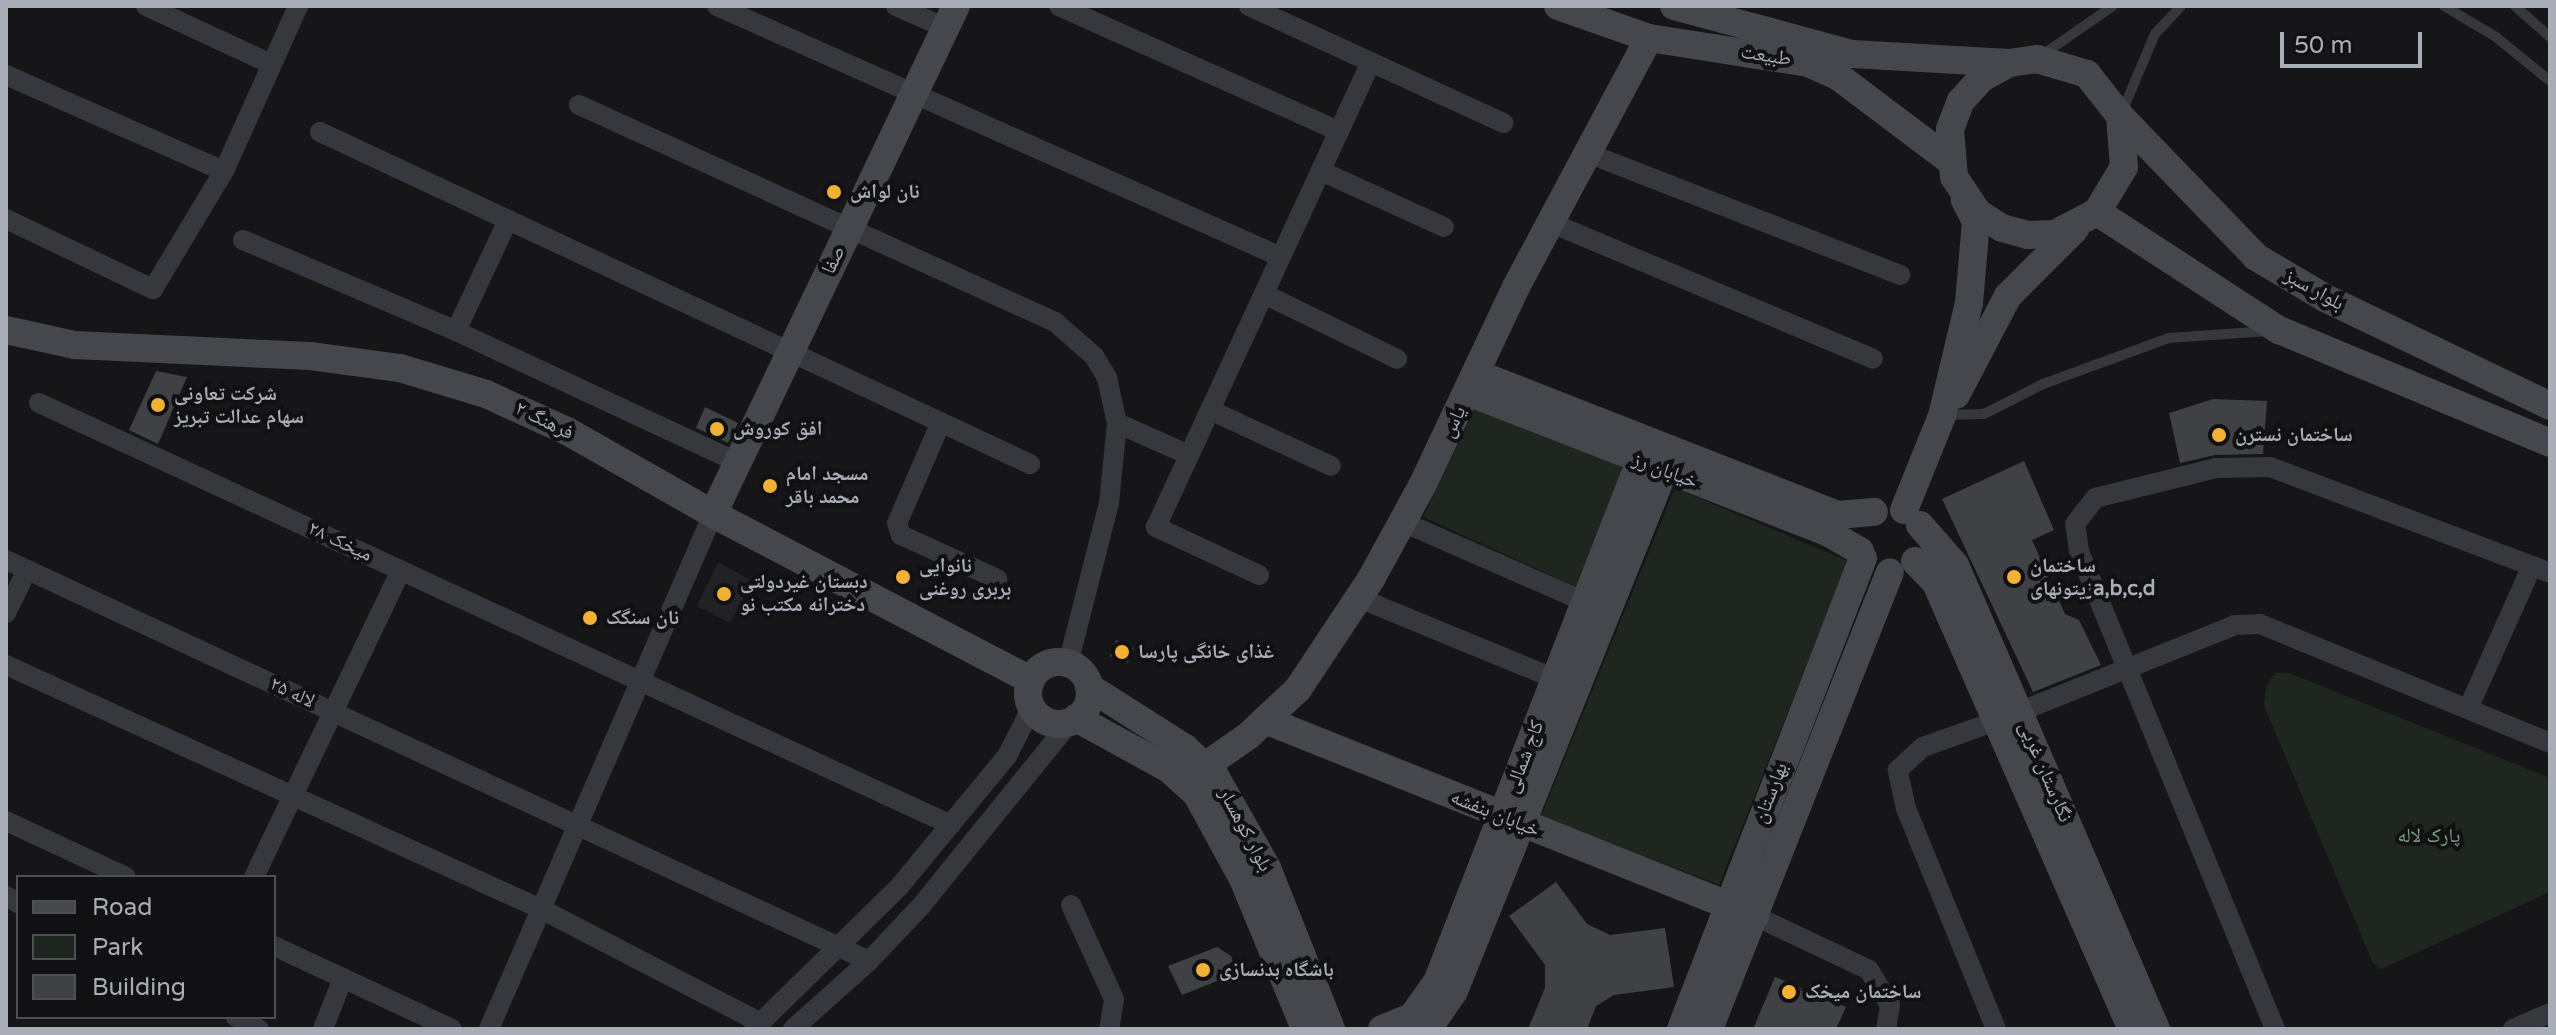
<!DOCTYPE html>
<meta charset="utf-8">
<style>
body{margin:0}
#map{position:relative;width:2556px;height:1035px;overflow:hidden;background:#161618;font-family:"Varela Round","Noto Naskh Arabic",sans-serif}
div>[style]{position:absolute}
.built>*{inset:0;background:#222225}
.green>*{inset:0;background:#1e261f}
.building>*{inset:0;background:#404145}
.lane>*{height:10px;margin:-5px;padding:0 5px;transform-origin:5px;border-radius:5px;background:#37383d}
.street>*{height:20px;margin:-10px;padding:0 10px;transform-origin:10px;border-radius:10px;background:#37383d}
.secondary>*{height:28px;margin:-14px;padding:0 14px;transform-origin:14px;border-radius:14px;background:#45474d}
.secondary>.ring{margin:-14px;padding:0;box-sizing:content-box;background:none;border:28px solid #45474d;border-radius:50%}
.dots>*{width:22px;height:22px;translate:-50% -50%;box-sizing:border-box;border:4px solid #111113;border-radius:50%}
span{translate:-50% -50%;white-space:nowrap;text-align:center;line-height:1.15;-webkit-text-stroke:8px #111113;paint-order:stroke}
.street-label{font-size:20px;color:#a8adb8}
.poi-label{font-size:20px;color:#a8adb8;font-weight:700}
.left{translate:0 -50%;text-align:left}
.park-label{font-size:20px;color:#7fa381}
.frame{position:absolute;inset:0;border:8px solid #a8adb8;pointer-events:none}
.legend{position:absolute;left:16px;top:875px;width:260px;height:144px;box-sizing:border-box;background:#111113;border:2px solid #4d4f55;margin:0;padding:10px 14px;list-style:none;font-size:24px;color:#a8adb8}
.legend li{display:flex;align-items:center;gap:16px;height:40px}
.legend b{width:40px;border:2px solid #4d4f55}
.scale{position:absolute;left:2280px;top:32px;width:142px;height:36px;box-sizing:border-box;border:4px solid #a8adb8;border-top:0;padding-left:10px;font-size:24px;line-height:28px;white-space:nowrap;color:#a8adb8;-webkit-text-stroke:6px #111113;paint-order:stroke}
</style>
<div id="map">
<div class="built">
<i style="clip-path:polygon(718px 562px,752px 581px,730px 623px,697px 606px)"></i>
</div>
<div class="green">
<i style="clip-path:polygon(1476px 407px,1622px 467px,1581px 589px,1423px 517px)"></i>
<i style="clip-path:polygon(1675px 488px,1848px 561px,1719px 885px,1541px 816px)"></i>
<i style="clip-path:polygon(2275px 673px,2289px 673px,2550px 778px,2550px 892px,2381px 969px,2373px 963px,2264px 706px,2266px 687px)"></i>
</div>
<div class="building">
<i style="clip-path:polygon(156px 371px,187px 377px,158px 444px,129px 430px)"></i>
<i style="clip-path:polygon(2213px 399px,2267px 401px,2263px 454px,2215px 455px,2180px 463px,2169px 413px)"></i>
<i style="clip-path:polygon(705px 407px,738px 423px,728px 443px,696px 428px)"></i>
<i style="clip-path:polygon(2024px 461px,2054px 530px,2032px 540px,2065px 614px,2079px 620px,2101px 665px,2033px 692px,1942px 499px)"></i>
<i style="clip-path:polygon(1116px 640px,1134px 648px,1128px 663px,1110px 656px)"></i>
<i style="clip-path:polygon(1556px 882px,1587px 924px,1610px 935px,1665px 928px,1674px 987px,1614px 995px,1596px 1006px,1587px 1029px,1528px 1029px,1545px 988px,1545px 965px,1509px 916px)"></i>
<i style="clip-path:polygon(1217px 947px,1231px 956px,1237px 973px,1182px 995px,1168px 966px)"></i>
<i style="clip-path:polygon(1775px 977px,1846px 1007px,1836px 1029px,1753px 1029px)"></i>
</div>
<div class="lane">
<i style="left:2444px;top:6px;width:61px;rotate:30.8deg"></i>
<i style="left:2496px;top:37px;width:70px;rotate:39.2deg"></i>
<i style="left:2515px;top:6px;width:47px;rotate:41.5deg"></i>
<i style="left:2042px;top:55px;width:86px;rotate:-34.6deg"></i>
<i style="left:2121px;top:114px;width:87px;rotate:-67deg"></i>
<i style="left:2155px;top:34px;width:38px;rotate:-47deg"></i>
<i style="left:1944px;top:415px;width:40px;rotate:-1.4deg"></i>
<i style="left:1984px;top:414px;width:66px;rotate:-27deg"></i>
<i style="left:2043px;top:384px;width:134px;rotate:-20.1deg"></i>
<i style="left:2169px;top:338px;width:100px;rotate:-4deg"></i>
</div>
<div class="street">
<i style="left:146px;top:6px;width:138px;rotate:24.9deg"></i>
<i style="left:717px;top:6px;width:617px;rotate:23.99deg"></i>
<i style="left:896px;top:6px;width:55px;rotate:23.7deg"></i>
<i style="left:1059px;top:6px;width:307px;rotate:24.1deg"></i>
<i style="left:1249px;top:6px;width:280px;rotate:24.7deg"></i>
<i style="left:6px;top:75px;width:238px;rotate:23.8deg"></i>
<i style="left:579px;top:105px;width:523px;rotate:24.51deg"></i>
<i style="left:1055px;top:322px;width:52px;rotate:41.1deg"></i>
<i style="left:1094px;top:356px;width:26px;rotate:59deg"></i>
<i style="left:1107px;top:378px;width:46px;rotate:77.5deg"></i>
<i style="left:1117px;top:423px;width:80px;rotate:95.7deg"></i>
<i style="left:1109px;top:503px;width:166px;rotate:104.3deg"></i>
<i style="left:320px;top:132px;width:784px;rotate:25.06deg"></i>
<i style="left:1590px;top:154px;width:333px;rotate:21.3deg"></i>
<i style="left:1321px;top:171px;width:135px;rotate:24.5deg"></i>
<i style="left:6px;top:219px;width:163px;rotate:25.5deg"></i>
<i style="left:153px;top:289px;width:138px;rotate:-59deg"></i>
<i style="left:224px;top:171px;width:181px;rotate:-65.8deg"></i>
<i style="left:1554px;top:224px;width:346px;rotate:22.9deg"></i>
<i style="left:243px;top:240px;width:232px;rotate:23.1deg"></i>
<i style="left:456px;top:331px;width:310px;rotate:25deg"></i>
<i style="left:1264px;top:294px;width:148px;rotate:26deg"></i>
<i style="left:456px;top:331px;width:123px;rotate:-64.9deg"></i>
<i style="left:39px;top:403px;width:1005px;rotate:24.83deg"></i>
<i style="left:1210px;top:410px;width:133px;rotate:24.8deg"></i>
<i style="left:941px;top:422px;width:110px;rotate:113.5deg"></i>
<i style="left:897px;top:523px;width:13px;rotate:72deg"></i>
<i style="left:901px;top:535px;width:106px;rotate:24.6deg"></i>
<i style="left:1117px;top:423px;width:79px;rotate:24deg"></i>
<i style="left:1403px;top:522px;width:199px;rotate:23.7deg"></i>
<i style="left:6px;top:560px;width:952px;rotate:24.92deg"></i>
<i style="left:1259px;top:575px;width:114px;rotate:-155deg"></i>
<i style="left:1156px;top:527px;width:512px;rotate:-65.19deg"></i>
<i style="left:1359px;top:598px;width:213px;rotate:22.4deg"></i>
<i style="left:6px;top:613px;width:48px;rotate:-64deg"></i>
<i style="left:6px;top:665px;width:588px;rotate:24.52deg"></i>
<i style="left:541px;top:909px;width:248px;rotate:27.4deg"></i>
<i style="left:2468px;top:709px;width:157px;rotate:-65.9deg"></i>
<i style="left:2019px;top:712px;width:233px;rotate:-21.9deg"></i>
<i style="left:2235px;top:625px;width:25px;rotate:-2deg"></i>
<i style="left:2260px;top:624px;width:313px;rotate:22.3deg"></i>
<i style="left:6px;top:821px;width:132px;rotate:25deg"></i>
<i style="left:254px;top:877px;width:340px;rotate:-64.4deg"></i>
<i style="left:6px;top:896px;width:14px;rotate:30deg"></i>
<i style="left:1071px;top:905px;width:103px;rotate:65.4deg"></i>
<i style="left:1114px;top:999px;width:30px;rotate:99deg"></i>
<i style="left:1755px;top:916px;width:126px;rotate:25.3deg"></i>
<i style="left:1869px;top:970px;width:41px;rotate:59deg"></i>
<i style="left:1890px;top:1005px;width:24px;rotate:99deg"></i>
<i style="left:274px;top:946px;width:196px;rotate:25deg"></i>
<i style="left:236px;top:1017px;width:26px;rotate:28deg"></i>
<i style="left:323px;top:1029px;width:55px;rotate:-68.6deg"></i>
<i style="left:489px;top:1029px;width:562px;rotate:-66.49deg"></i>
<i style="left:754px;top:1029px;width:203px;rotate:-44.4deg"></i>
<i style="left:899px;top:887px;width:170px;rotate:-50.5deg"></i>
<i style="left:1007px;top:756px;width:55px;rotate:-63deg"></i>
<i style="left:793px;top:1029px;width:102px;rotate:-41.8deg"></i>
<i style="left:869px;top:961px;width:76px;rotate:-46.6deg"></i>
<i style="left:921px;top:906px;width:238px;rotate:-51deg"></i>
<i style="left:1996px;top:1029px;width:238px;rotate:-112.2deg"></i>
<i style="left:1906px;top:809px;width:40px;rotate:-102deg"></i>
<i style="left:1898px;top:770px;width:34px;rotate:-43deg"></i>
<i style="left:1923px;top:747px;width:77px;rotate:-19.6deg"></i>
<i style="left:2275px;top:1029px;width:517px;rotate:-112.3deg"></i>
<i style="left:2079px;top:551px;width:27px;rotate:-98deg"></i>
<i style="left:2075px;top:524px;width:33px;rotate:-52deg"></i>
<i style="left:2095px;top:498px;width:125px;rotate:-13.9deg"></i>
<i style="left:2216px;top:468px;width:54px;rotate:-1.1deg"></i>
<i style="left:2270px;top:467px;width:299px;rotate:20.7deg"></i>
<i style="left:2513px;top:1029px;width:40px;rotate:-23.4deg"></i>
</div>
<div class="secondary">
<i style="left:1558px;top:6px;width:96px;rotate:19.4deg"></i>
<i style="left:1649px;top:38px;width:161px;rotate:8.9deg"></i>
<i style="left:1808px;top:63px;width:34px;rotate:24deg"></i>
<i style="left:1839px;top:77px;width:138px;rotate:37deg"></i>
<i style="left:1674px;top:6px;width:184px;rotate:15.1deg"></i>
<i style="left:1852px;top:54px;width:157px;rotate:3.3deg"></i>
<i style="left:2009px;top:63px;width:28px;rotate:-8deg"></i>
<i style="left:2037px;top:59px;width:52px;rotate:16.7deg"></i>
<i style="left:2087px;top:74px;width:53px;rotate:51.8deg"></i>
<i style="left:2120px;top:116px;width:51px;rotate:85.5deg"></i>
<i style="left:2124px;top:167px;width:52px;rotate:121deg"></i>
<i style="left:2097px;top:212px;width:47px;rotate:152.4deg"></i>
<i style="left:2055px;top:234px;width:27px;rotate:178deg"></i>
<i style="left:2028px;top:235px;width:27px;rotate:-165deg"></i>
<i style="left:2002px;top:228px;width:28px;rotate:-148deg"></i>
<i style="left:1978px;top:213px;width:43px;rotate:-123.7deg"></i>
<i style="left:1954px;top:177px;width:48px;rotate:-94.8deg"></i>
<i style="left:1950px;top:129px;width:30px;rotate:-69deg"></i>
<i style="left:1961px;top:101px;width:31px;rotate:-48deg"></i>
<i style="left:1982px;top:78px;width:31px;rotate:-29deg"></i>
<i style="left:2120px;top:116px;width:196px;rotate:46deg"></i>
<i style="left:2256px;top:257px;width:80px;rotate:30.7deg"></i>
<i style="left:2325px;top:298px;width:250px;rotate:25.6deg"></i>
<i style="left:2097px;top:212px;width:217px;rotate:33deg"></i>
<i style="left:2279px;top:330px;width:294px;rotate:22.6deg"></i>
<i style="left:6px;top:330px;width:71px;rotate:12.3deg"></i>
<i style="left:75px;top:345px;width:235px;rotate:2.7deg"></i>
<i style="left:310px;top:356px;width:91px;rotate:7.6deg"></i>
<i style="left:400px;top:368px;width:90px;rotate:16.8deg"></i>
<i style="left:486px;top:394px;width:89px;rotate:24.6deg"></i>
<i style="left:567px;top:431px;width:168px;rotate:29.6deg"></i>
<i style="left:713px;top:514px;width:359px;rotate:27.6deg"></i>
<i style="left:1478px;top:374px;width:387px;rotate:21.4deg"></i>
<i style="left:1838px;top:515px;width:36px;rotate:-5deg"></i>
<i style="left:1468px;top:392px;width:385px;rotate:21.3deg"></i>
<i style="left:1827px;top:532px;width:38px;rotate:30deg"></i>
<i style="left:1956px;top:395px;width:112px;rotate:-62.3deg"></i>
<i style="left:2008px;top:296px;width:95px;rotate:-45deg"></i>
<i style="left:1904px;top:510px;width:101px;rotate:-68deg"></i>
<i style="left:1942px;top:416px;width:116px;rotate:-76.6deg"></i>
<i style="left:1969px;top:303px;width:81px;rotate:-85.1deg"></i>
<i style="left:1976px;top:222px;width:25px;rotate:-117deg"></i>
<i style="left:713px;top:514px;width:563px;rotate:-64.44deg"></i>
<i style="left:1920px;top:525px;width:53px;rotate:48.8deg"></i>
<i style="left:1955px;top:565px;width:506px;rotate:66.58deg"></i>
<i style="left:1915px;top:561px;width:30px;rotate:46deg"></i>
<i style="left:1936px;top:583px;width:487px;rotate:66.3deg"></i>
<i class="ring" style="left:1028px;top:662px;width:34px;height:34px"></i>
<i style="left:1089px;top:687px;width:114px;rotate:32.4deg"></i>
<i style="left:1185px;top:748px;width:41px;rotate:43deg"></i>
<i style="left:1215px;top:776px;width:106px;rotate:60.5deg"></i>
<i style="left:1267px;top:868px;width:173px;rotate:68.3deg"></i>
<i style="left:1076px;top:718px;width:106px;rotate:28.7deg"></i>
<i style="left:1169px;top:769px;width:36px;rotate:42deg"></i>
<i style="left:1196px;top:793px;width:98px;rotate:61.3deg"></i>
<i style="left:1243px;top:879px;width:162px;rotate:67.5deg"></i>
<i style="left:1265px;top:720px;width:528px;rotate:21.8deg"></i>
<i style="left:1205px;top:766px;width:52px;rotate:-34.9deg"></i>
<i style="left:1248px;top:736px;width:69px;rotate:-43.2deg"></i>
<i style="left:1298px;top:689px;width:132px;rotate:-56.4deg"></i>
<i style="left:1371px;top:579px;width:106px;rotate:-61.3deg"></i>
<i style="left:1422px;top:486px;width:220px;rotate:-64.7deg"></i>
<i style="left:1516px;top:287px;width:282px;rotate:-61.9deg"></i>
<i style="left:1382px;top:1029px;width:32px;rotate:-22deg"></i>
<i style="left:1412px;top:1017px;width:43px;rotate:-54.5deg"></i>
<i style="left:1437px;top:982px;width:578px;rotate:-68.71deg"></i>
<i style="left:1428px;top:1029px;width:46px;rotate:-55.6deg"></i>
<i style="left:1454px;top:991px;width:580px;rotate:-68.03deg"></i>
<i style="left:1681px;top:1029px;width:505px;rotate:-68.87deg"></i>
<i style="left:1709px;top:1029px;width:491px;rotate:-68.4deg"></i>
</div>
<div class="dots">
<i style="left:834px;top:192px;background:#f2b134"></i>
<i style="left:158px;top:405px;background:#f2b134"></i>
<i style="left:717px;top:429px;background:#f2b134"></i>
<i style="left:2219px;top:435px;background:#f2b134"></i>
<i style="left:770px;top:486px;background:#f2b134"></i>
<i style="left:903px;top:577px;background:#f2b134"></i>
<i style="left:2014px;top:577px;background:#f2b134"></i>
<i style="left:724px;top:594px;background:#f2b134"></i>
<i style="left:590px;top:618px;background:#f2b134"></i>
<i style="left:1122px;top:652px;background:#f2b134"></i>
<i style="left:1203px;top:970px;background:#f2b134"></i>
<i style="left:1789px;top:992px;background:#f2b134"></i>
</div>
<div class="street-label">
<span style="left:1766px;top:56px;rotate:9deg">طبیعت</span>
<span style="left:834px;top:260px;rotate:-64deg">صفا</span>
<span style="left:2314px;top:290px;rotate:29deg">بلوار سبز</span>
<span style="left:544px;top:421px;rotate:26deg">فرهنگ ۲</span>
<span style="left:1454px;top:422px;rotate:-64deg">یاس</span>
<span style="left:1665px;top:471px;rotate:21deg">خیابان رز</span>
<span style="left:340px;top:542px;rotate:25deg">میخک ۲۸</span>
<span style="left:292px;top:693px;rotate:25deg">لاله ۲۵</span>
<span style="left:1525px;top:757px;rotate:-69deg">کاج شمالی</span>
<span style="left:2045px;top:772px;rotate:67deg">نگارستان غربی</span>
<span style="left:1771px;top:793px;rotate:-69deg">بهارستان</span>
<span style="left:1495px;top:814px;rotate:22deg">خیابان بنفشه</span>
<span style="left:1245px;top:830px;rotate:62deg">بلوار کوهسار</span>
</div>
<div class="poi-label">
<span class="left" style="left:850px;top:192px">نان لواش</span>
<span class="left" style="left:174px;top:406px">شرکت تعاونی<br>سهام عدالت تبریز</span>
<span class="left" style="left:733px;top:429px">افق کوروش</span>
<span class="left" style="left:2235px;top:435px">ساختمان نسترن</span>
<span class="left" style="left:786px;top:486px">مسجد امام<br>محمد باقر</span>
<span class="left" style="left:919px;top:578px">نانوایی<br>بربری روغنی</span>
<span class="left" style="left:2030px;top:578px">ساختمان<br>زیتونهایa,b,c,d</span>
<span class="left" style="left:740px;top:594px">دبستان غیردولتی<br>دخترانه مکتب نو</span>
<span class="left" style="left:606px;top:618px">نان سنگک</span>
<span class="left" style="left:1138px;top:652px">غذای خانگی پارسا</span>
<span class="left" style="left:1219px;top:970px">باشگاه بدنسازی</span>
<span class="left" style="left:1805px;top:992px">ساختمان میخک</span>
</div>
<div class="park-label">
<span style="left:2429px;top:836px">پارک لاله</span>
</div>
<div class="frame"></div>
<ul class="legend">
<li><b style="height:10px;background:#45474d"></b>Road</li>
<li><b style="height:22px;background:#1e261f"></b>Park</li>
<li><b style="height:22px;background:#404145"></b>Building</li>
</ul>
<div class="scale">50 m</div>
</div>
